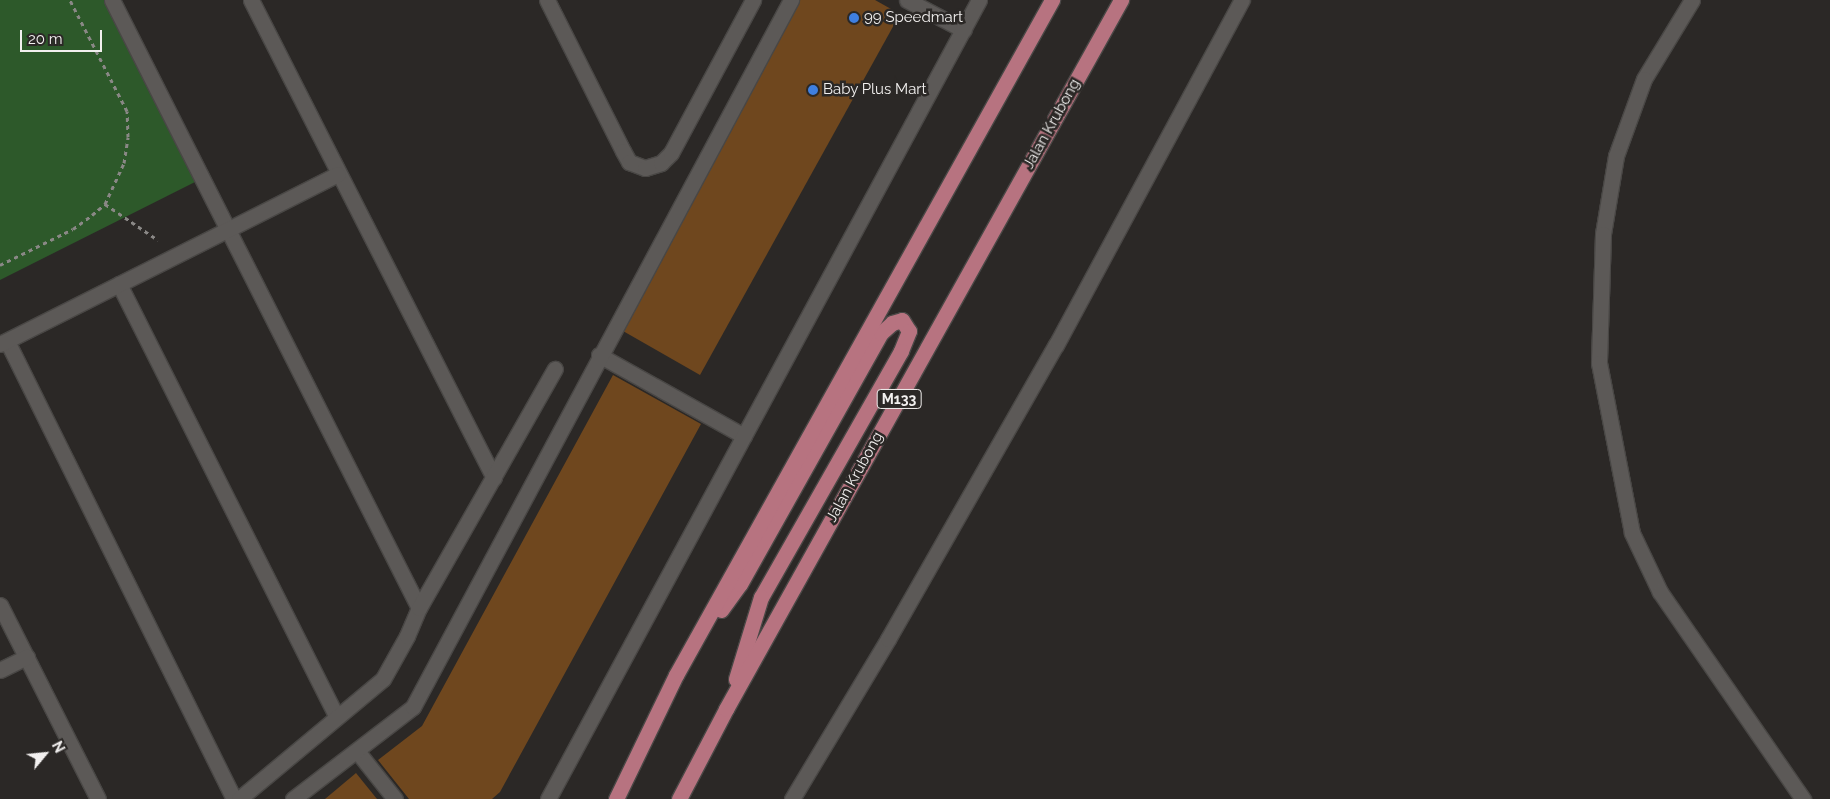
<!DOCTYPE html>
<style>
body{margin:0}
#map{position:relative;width:1830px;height:799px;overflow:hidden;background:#2b2826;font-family:Raleway,sans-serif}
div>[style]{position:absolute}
.green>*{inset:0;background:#2d592a}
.building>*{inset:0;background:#6f471e}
.path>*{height:3px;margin-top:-1.5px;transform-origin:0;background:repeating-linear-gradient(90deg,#8a8886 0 4px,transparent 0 8px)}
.roads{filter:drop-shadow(1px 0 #494745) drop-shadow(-1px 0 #494745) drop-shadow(0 1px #494745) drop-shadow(0 -1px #494745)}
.minor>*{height:15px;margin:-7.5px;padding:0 7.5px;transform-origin:7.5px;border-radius:7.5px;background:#5c5957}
.major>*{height:15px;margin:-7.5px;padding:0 7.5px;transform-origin:7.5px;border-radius:7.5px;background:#b77380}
.dots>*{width:14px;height:14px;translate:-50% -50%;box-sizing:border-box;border:2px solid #2b2826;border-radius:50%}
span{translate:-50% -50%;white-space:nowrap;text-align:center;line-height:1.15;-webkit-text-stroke:5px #2b2826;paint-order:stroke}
.shield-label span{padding:1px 4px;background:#2b2826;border:1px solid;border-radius:4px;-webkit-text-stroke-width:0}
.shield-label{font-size:14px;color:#f2f0ef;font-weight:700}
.poi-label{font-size:15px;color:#f2f0ef}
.left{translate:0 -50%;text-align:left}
.street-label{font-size:15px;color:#f2f0ef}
.north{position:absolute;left:20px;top:729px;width:50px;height:50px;-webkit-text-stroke:4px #2b2826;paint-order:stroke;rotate:62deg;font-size:14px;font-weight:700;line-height:20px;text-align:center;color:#f2f0ef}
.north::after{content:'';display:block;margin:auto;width:18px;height:22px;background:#f2f0ef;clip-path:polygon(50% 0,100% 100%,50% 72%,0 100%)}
.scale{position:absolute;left:20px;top:30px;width:82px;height:22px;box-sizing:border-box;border:2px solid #f2f0ef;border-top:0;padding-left:6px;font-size:15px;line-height:18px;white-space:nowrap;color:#f2f0ef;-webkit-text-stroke:4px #2b2826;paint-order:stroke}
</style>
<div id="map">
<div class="green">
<i style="clip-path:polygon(0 0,106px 0,197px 181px,0 280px)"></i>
</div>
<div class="building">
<i style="clip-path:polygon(797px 0,875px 0,900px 14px,700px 375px,616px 327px)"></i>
<i style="clip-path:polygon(613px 375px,701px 424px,500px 792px,492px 799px,409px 799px,378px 760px,422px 726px)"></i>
<i style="clip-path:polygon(356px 773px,377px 799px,325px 799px)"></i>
</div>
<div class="path">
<i style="left:105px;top:204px;width:64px;rotate:34.2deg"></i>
<i style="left:0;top:265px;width:81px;rotate:-26.3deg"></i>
<i style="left:73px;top:229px;width:24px;rotate:-36deg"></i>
<i style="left:92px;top:215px;width:17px;rotate:-40deg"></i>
<i style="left:105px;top:204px;width:45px;rotate:-65.1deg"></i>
<i style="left:124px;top:163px;width:26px;rotate:-81deg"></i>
<i style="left:128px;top:137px;width:26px;rotate:-92deg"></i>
<i style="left:127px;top:111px;width:125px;rotate:-117.2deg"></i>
</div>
<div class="roads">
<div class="minor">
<i style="left:112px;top:0;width:681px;rotate:63.21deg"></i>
<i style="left:251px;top:0;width:536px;rotate:63.05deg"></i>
<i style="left:547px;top:0;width:169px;rotate:63.3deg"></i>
<i style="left:623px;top:151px;width:13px;rotate:61deg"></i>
<i style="left:629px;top:162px;width:17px;rotate:21deg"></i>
<i style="left:645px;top:168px;width:17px;rotate:-17deg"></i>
<i style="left:661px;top:163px;width:14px;rotate:-45deg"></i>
<i style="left:671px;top:153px;width:174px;rotate:-61.8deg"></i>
<i style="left:907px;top:0;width:64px;rotate:27.8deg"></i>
<i style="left:1692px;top:0;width:92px;rotate:121.3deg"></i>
<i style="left:1644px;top:79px;width:82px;rotate:110deg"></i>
<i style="left:1616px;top:156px;width:79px;rotate:99.5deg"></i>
<i style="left:1603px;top:234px;width:129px;rotate:91.8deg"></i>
<i style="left:1599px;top:363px;width:173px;rotate:79deg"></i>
<i style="left:1632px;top:533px;width:65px;rotate:64.6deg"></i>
<i style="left:1660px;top:592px;width:252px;rotate:55.4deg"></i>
<i style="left:119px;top:284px;width:483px;rotate:63.3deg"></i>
<i style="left:7px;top:341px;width:511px;rotate:63.64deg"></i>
<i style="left:0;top:344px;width:378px;rotate:-26.7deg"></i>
<i style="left:599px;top:355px;width:166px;rotate:29.2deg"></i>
<i style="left:0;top:605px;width:217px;rotate:63.2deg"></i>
<i style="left:0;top:670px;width:30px;rotate:-26deg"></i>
<i style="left:357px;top:751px;width:61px;rotate:51.6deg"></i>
<i style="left:239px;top:799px;width:187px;rotate:-39.8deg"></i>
<i style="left:383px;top:679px;width:49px;rotate:-60.8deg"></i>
<i style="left:407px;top:636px;width:30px;rotate:-67deg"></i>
<i style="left:419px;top:608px;width:275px;rotate:-60.4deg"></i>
<i style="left:293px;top:799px;width:151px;rotate:-37.5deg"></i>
<i style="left:413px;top:707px;width:802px;rotate:-61.87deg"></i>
<i style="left:548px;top:799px;width:908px;rotate:-61.66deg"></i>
<i style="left:792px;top:799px;width:187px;rotate:-59deg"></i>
<i style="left:888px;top:639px;width:339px;rotate:-60.3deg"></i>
<i style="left:1056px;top:345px;width:392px;rotate:-61.7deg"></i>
</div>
<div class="major">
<i style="left:721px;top:610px;width:32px;rotate:-54deg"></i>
<i style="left:740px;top:584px;width:288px;rotate:-60.7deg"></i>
<i style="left:881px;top:333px;width:15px;rotate:-42deg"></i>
<i style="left:892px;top:323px;width:10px;rotate:-17deg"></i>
<i style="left:902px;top:320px;width:13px;rotate:58deg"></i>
<i style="left:909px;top:331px;width:22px;rotate:112deg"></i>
<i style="left:901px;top:351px;width:283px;rotate:119.6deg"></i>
<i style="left:761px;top:597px;width:86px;rotate:107deg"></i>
<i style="left:616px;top:799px;width:138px;rotate:-64.2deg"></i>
<i style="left:676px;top:675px;width:773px;rotate:-60.88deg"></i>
<i style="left:679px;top:799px;width:102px;rotate:-62.4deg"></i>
<i style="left:726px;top:709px;width:812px;rotate:-60.88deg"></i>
</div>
</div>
<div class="dots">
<i style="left:854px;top:18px;background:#3f7fe0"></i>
<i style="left:813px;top:90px;background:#3f7fe0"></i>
</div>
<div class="shield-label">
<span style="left:899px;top:399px">M133</span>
</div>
<div class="poi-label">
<span class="left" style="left:864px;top:18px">99 Speedmart</span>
<span class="left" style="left:823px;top:90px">Baby Plus Mart</span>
</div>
<div class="street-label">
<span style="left:1052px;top:124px;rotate:-61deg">Jalan Krubong</span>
<span style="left:855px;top:477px;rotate:-61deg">Jalan Krubong</span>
</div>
<div class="north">N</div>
<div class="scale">20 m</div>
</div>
